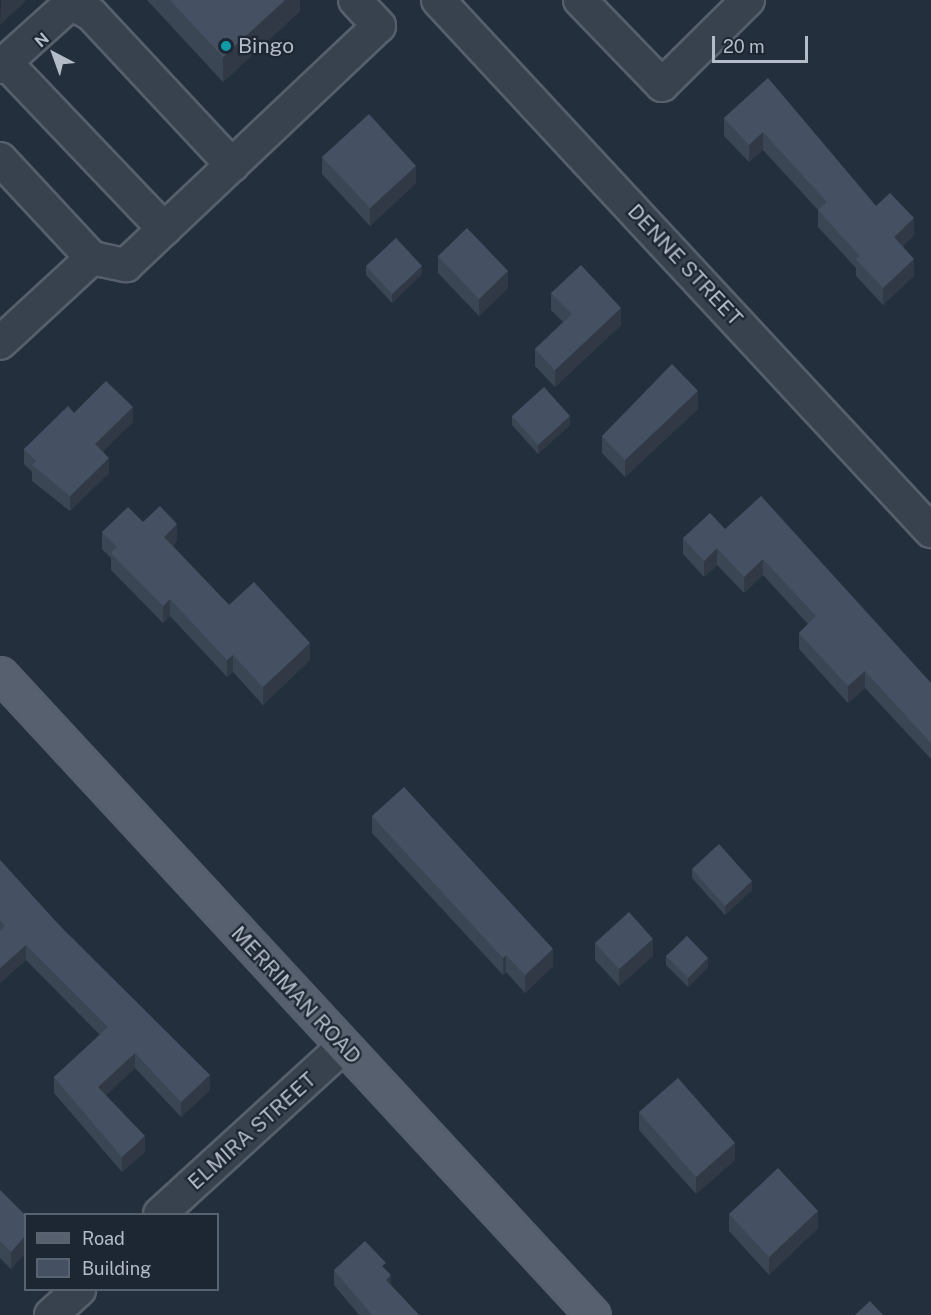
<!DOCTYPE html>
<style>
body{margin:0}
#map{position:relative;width:931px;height:1315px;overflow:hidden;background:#242f3e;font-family:"Public Sans",sans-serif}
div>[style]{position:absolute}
.roads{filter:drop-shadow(2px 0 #565f6c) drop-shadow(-2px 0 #565f6c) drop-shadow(0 2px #565f6c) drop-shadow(0 -2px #565f6c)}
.minor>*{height:32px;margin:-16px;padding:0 16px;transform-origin:16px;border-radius:16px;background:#38414e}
.major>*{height:33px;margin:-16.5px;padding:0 16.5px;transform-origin:16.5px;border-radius:16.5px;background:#56606e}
.wall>*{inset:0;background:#3b4654}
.shaded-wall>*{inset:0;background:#303945}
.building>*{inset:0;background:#455162}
.dots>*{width:16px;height:16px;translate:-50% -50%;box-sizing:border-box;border:3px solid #1d2633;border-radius:50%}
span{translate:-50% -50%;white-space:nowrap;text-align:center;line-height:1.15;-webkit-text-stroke:4.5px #1d2633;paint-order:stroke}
.poi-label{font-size:21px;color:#b4bcc9}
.left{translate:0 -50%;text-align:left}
.street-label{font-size:21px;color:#b4bcc9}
.legend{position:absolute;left:24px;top:1213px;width:195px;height:78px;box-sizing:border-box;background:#1d2633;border:2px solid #59626f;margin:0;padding:8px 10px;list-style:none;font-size:18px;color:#b4bcc9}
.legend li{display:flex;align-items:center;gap:12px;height:30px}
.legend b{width:30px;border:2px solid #59626f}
.north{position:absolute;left:24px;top:24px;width:60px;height:60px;-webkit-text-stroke:4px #1d2633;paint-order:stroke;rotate:319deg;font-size:16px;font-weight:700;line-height:24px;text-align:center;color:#b4bcc9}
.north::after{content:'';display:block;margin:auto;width:21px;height:27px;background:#b4bcc9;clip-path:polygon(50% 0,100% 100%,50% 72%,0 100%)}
.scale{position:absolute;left:712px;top:36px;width:96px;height:27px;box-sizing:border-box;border:3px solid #b4bcc9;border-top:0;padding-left:8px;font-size:18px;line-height:21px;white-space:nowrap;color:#b4bcc9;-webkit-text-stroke:4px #1d2633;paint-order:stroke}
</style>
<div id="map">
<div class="roads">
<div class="minor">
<i style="left:438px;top:0;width:725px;rotate:47.13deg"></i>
<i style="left:580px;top:0;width:118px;rotate:46deg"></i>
<i style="left:662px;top:85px;width:121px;rotate:-44.7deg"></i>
<i style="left:5px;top:62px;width:231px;rotate:46.4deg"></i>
<i style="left:0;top:67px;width:96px;rotate:-42deg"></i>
<i style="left:71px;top:3px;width:23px;rotate:29deg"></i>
<i style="left:91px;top:14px;width:207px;rotate:47deg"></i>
<i style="left:0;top:159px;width:135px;rotate:47.1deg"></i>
<i style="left:92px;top:258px;width:125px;rotate:137.3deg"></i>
<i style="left:92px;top:258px;width:35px;rotate:12deg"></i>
<i style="left:126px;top:265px;width:348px;rotate:-43.4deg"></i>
<i style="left:379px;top:26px;width:35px;rotate:-133deg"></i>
<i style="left:160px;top:1214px;width:248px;rotate:-42.4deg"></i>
<i style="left:51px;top:1315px;width:38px;rotate:-42deg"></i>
</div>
<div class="major">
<i style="left:0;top:674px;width:873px;rotate:47.23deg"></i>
</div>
</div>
<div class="wall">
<i style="clip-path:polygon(147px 0,300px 0,300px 11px,223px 82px)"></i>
<i style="clip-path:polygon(768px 78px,876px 206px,914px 235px,903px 246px,914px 276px,883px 305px,856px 276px,856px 268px,818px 227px,818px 210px,763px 150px,749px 162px,724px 136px,724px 118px)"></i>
<i style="clip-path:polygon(322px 157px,416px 183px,370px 226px,322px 174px)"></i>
<i style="clip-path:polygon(438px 256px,508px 288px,479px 316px,438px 273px)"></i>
<i style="clip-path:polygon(366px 266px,422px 274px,392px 303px,366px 275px)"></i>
<i style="clip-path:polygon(551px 293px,621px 325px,555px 387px,535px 366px,535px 349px,563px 322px,551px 310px)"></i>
<i style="clip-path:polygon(698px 409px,625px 477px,602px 453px,602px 436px)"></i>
<i style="clip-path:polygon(74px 413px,133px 422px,103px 451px,109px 473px,70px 511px,32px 481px,32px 472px,24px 464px,24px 449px)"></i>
<i style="clip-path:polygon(512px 416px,570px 425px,538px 454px,512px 425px)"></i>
<i style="clip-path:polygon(143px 522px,177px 541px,173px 546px,229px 605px,310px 660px,263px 705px,233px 672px,227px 677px,170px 616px,163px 623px,111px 570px,111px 558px,102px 549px,102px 532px)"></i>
<i style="clip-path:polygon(725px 529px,931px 683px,931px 759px,865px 688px,848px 703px,799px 649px,799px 633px,808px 624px,763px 575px,744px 593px,717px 565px,704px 577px,683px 554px,683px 538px)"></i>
<i style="clip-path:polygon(372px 816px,553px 966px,525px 993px,506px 972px,503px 975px,372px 833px)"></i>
<i style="clip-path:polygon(0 860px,58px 924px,210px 1090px,181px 1117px,135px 1068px,106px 1095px,145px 1152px,122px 1172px,54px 1093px,54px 1077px,100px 1035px,26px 960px,0 983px)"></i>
<i style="clip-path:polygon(692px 869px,752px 890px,725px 915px,692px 878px)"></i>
<i style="clip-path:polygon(595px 943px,653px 956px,619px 986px,595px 960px)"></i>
<i style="clip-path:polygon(666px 956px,708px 967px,688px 987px,666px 965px)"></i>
<i style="clip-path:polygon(639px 1112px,735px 1160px,696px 1194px,639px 1130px)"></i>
<i style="clip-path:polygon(0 1190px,26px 1216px,26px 1252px,11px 1269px,0 1258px)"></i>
<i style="clip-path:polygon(729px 1214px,818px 1228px,769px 1275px,729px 1231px)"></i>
<i style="clip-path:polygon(334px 1270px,386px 1270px,391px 1285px,419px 1315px,359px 1315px,334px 1285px)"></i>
</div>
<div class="shaded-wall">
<i style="clip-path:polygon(1px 0,27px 0,0 25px)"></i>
<i style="clip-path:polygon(285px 0,300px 0,300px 11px,223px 82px,223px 57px)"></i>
<i style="clip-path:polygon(763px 132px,763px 150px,749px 162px,749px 145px)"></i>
<i style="clip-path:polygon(416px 166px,416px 183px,370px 226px,370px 208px)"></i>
<i style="clip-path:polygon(914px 218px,914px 235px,894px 254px,894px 237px)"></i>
<i style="clip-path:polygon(914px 259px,914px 276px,883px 305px,883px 288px)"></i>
<i style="clip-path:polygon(422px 266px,422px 274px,392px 303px,392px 294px)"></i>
<i style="clip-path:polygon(508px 271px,508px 288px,479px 316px,479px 299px)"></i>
<i style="clip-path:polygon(621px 308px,621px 325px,555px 387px,555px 370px)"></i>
<i style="clip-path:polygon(698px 391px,698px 409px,625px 477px,625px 460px)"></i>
<i style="clip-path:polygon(133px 407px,133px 422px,95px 459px,95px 444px)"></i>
<i style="clip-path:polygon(570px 416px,570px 425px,538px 454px,538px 445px)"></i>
<i style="clip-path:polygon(109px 458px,109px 473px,70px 511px,70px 496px)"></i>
<i style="clip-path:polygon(177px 524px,177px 541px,164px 554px,164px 537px)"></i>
<i style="clip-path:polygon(717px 548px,717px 565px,704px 577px,704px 561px)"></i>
<i style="clip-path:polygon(763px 559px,763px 575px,744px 593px,744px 577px)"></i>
<i style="clip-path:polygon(170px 599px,170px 616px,163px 623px,163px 606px)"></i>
<i style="clip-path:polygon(310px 643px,310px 660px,263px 705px,263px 687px)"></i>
<i style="clip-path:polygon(233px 655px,233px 672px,227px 677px,227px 660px)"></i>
<i style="clip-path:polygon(865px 671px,865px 688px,848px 703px,848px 686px)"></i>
<i style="clip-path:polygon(752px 881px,752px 890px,725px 915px,725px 906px)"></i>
<i style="clip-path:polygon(653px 939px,653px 956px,619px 986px,619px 969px)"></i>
<i style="clip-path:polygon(26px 945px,26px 960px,0 983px,0 968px)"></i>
<i style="clip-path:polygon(553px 949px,553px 966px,525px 993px,525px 975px)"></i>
<i style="clip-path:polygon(506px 955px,506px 972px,503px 975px,503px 958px)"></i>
<i style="clip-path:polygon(708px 958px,708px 967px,688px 987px,688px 978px)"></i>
<i style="clip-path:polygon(135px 1053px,135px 1068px,98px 1103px,98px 1087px)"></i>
<i style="clip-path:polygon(210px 1075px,210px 1090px,181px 1117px,181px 1102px)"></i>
<i style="clip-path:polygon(145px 1136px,145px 1152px,122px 1172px,122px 1157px)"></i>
<i style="clip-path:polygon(735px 1143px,735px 1160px,696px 1194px,696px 1177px)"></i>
<i style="clip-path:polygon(818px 1211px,818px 1228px,769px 1275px,769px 1257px)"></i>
<i style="clip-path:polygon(26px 1235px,26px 1252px,11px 1269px,11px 1252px)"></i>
<i style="clip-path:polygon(391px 1275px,391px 1291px,386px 1280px)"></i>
</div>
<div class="building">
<i style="clip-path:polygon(170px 0,285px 0,223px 57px)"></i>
<i style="clip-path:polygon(768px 78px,876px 206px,890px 193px,914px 218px,894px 237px,914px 259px,883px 288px,856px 259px,860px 256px,818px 210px,827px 202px,763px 132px,749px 145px,724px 118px)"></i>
<i style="clip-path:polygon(369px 114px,416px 166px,370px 208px,322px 157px)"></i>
<i style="clip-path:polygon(467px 228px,508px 271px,479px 299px,438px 256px)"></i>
<i style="clip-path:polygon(396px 238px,422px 266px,392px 294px,366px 266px)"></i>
<i style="clip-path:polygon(581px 265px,621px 308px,555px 370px,535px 349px,572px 314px,551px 293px)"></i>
<i style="clip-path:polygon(672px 364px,698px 391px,625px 460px,602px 436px)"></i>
<i style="clip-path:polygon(106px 381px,133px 407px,95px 444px,109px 458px,70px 496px,32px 465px,36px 461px,24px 449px,68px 406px,74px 413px)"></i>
<i style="clip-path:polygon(544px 387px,570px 416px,538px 445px,512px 416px)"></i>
<i style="clip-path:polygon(761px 496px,931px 683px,931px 743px,865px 671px,848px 686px,799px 633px,816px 616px,763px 559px,744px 577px,717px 548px,704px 561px,683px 538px,710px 513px,725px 529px)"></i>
<i style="clip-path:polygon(160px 506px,177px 524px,164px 537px,229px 605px,254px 582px,310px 643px,263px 687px,233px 655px,227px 660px,170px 599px,163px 606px,111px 553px,117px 547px,102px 532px,128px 507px,143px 522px)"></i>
<i style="clip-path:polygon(404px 787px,553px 949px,525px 975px,506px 955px,503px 958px,372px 816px)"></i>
<i style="clip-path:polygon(719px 844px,752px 881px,725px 906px,692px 869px)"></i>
<i style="clip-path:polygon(0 860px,58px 924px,210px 1075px,181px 1102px,135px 1053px,98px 1087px,145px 1136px,122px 1157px,54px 1077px,108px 1027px,26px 945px,0 968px,0 931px,5px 926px,0 920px)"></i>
<i style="clip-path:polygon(629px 912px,653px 939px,619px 969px,595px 943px)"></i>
<i style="clip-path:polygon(687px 936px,708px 958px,688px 978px,666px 956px)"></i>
<i style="clip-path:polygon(678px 1078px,735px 1143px,696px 1177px,639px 1112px)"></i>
<i style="clip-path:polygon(778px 1168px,818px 1211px,769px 1257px,729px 1214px)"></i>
<i style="clip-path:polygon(0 1190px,26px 1216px,26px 1235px,11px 1252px,0 1241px)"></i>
<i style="clip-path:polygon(365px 1241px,386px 1263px,382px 1266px,391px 1275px,386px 1280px,419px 1315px,372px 1315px,334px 1270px)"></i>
<i style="clip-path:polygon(870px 1301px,883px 1315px,855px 1315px)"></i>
</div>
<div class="dots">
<i style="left:226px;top:46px;background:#0f9aa8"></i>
</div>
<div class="poi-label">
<span class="left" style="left:238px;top:46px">Bingo</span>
</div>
<div class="street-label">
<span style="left:685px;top:265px;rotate:47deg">DENNE STREET</span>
<span style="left:296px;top:995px;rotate:47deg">MERRIMAN ROAD</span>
<span style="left:252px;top:1131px;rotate:-42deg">ELMIRA STREET</span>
</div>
<ul class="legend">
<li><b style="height:8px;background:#56606e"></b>Road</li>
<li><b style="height:16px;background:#455162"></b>Building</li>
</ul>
<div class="north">N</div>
<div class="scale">20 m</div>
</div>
